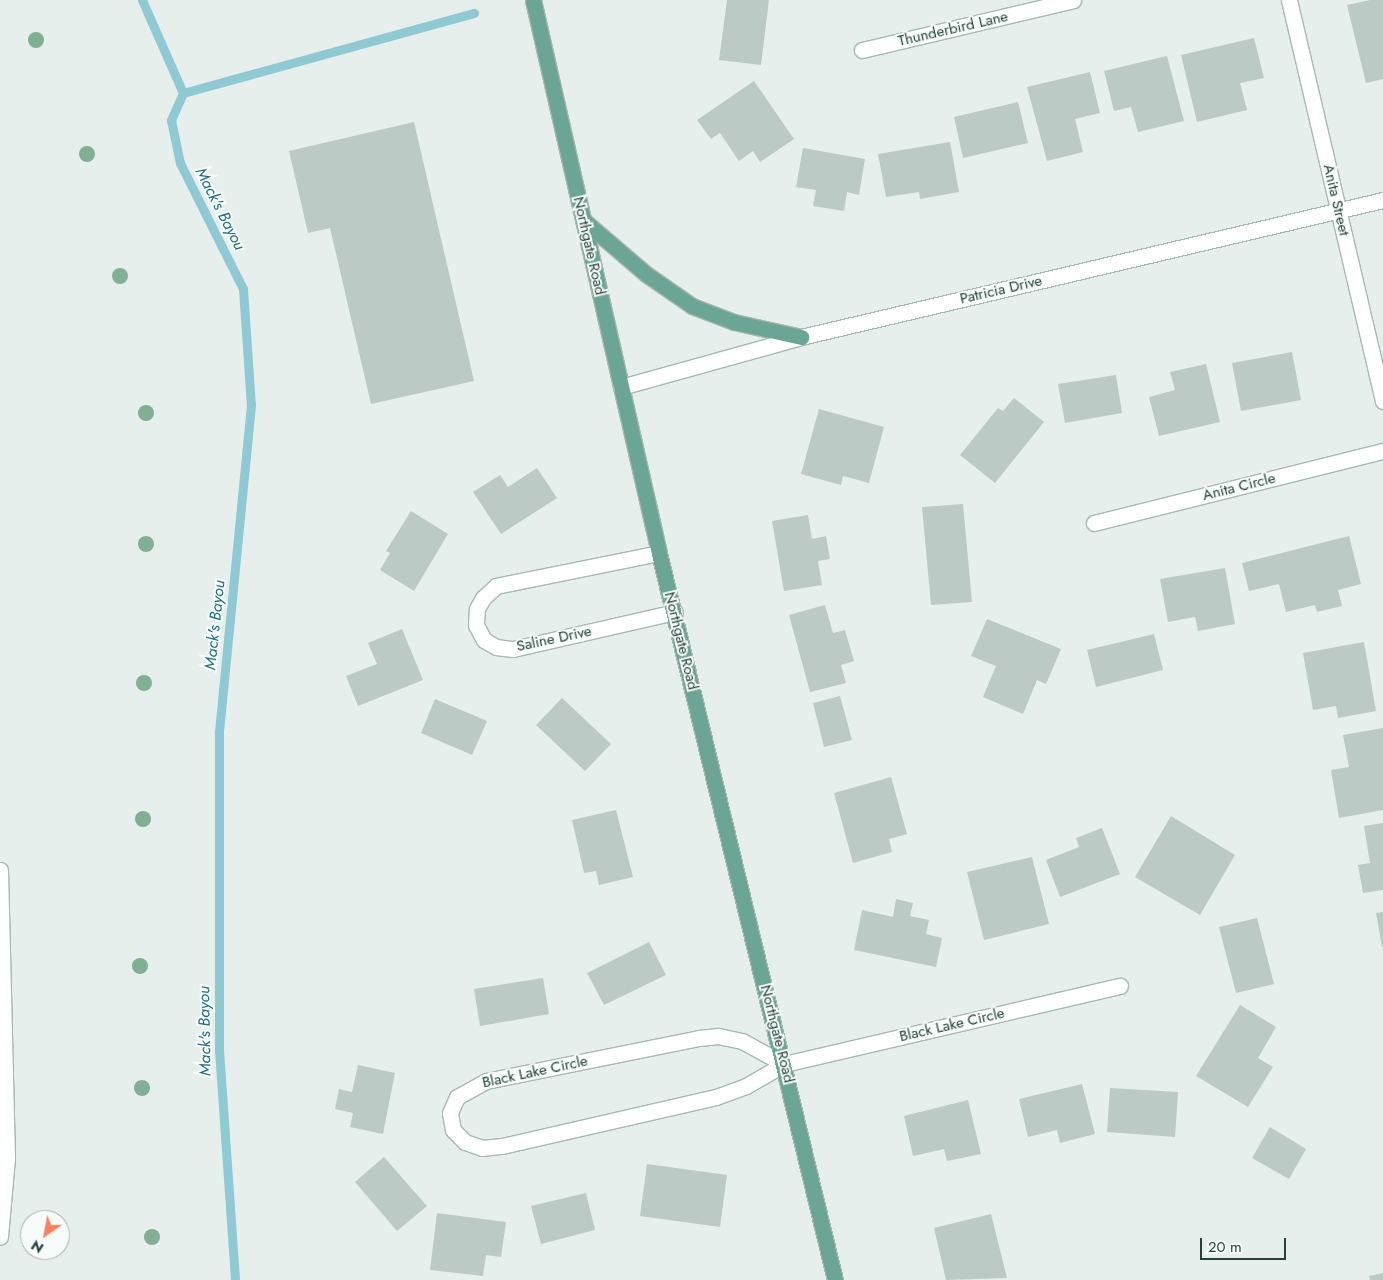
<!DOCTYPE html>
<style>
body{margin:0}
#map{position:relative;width:1383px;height:1280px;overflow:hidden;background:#e6efeb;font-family:Jost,sans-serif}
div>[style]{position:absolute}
.stream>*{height:9px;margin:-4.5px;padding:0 4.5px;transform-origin:4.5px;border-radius:4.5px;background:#8ec9d4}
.building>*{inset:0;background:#bbcac4}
.roads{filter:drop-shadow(1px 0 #a8b8b2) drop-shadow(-1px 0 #a8b8b2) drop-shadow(0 1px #a8b8b2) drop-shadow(0 -1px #a8b8b2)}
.minor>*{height:15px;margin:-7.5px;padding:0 7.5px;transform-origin:7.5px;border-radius:7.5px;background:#fff}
.major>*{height:15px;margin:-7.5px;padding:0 7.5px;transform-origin:7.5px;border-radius:7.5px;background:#6aa596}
.trees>*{width:16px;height:16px;margin:-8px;border-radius:50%;background:#80af93}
span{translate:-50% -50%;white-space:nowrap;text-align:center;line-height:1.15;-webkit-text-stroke:4px #f7fbf9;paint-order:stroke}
.street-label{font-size:15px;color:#24423a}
.water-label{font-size:16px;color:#1c6f80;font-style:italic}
.north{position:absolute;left:20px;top:1210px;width:50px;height:50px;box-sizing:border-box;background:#f7fbf9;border:1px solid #a3b1ad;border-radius:50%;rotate:213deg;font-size:14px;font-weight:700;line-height:20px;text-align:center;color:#24423a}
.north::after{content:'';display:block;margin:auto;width:18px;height:22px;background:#f4845f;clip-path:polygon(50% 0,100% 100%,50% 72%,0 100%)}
.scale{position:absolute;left:1200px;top:1238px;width:86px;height:22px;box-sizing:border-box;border:2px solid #24423a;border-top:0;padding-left:6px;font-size:15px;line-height:18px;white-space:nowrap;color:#24423a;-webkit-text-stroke:4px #f7fbf9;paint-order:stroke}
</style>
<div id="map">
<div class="stream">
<i style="left:142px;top:0;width:102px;rotate:66.2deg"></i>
<i style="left:183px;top:93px;width:30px;rotate:114deg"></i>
<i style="left:171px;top:120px;width:44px;rotate:78.2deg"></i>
<i style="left:180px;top:163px;width:141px;rotate:63.4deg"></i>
<i style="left:243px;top:289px;width:116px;rotate:86.1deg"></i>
<i style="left:251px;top:405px;width:330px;rotate:95.6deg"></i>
<i style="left:219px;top:733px;width:317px;rotate:90deg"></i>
<i style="left:219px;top:1050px;width:231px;rotate:86deg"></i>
<i style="left:183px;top:93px;width:302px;rotate:-15.4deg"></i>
</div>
<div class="building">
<i style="clip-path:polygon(727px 0,769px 0,761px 65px,719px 60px)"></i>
<i style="clip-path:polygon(1370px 0,1383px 0,1383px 79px,1366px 83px,1347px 5px)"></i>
<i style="clip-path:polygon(1254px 38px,1264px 78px,1240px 83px,1247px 110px,1197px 122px,1181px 55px)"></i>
<i style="clip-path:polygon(1167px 56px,1184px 121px,1138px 132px,1131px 107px,1114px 111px,1104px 71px)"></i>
<i style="clip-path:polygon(1090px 72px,1100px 113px,1075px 119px,1083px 152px,1047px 161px,1027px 87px)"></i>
<i style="clip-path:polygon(754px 81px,794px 139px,760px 162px,753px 151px,739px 161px,720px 133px,711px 139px,697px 120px)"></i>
<i style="clip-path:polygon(1018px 102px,1028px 143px,963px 158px,954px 117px)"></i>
<i style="clip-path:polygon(414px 122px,474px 381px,371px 404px,330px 228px,308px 233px,289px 151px)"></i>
<i style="clip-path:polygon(950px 142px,959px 192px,920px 199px,919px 192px,886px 197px,878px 154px)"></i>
<i style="clip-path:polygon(803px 148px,865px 159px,859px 195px,847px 192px,844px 211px,813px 206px,816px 190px,796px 187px)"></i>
<i style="clip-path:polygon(1292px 352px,1301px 400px,1241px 411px,1232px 363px)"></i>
<i style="clip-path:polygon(1206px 364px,1220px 422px,1159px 436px,1149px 397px,1175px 390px,1170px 372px)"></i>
<i style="clip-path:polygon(1116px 375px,1122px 413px,1065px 423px,1058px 384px)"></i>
<i style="clip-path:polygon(1014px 398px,1044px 422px,995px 483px,960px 455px,998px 408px,1003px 411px)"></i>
<i style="clip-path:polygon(819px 409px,884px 427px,869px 483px,843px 476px,841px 485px,801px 474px)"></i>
<i style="clip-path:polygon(537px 468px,557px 498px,501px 534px,473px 492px,500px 475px,508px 487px)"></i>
<i style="clip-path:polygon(963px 504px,972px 602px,931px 605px,922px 507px)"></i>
<i style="clip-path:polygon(411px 511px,448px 534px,414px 591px,380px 570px,390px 553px,386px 551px)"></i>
<i style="clip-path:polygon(808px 515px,812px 539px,826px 536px,830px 559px,818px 561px,822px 585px,784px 591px,772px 521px)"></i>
<i style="clip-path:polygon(1349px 536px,1361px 584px,1338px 590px,1342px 606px,1317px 612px,1315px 605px,1286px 612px,1279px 584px,1249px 591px,1242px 563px)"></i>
<i style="clip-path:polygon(1225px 568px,1235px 624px,1198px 631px,1195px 617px,1168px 622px,1160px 579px)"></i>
<i style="clip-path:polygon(825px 605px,833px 633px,845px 630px,854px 661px,841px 665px,846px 683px,810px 692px,789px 615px)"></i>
<i style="clip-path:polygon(987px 619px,1061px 649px,1046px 684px,1037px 680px,1023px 714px,983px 697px,996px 666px,971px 656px)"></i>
<i style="clip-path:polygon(402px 629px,423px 680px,358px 706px,346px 676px,377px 664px,368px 643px)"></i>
<i style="clip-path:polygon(1154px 634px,1163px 670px,1096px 687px,1087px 650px)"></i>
<i style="clip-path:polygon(1364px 642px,1376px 711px,1338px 718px,1336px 706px,1313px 710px,1303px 653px)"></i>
<i style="clip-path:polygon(840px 696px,852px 740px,824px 747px,813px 703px)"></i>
<i style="clip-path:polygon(562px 698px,611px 744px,585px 771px,536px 725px)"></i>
<i style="clip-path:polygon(435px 699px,487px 721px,472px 755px,421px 733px)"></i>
<i style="clip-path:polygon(1383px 728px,1383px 810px,1339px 818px,1331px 770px,1349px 767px,1343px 735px)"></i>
<i style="clip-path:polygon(891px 777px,907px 834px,889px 839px,892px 852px,853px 863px,834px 793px)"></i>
<i style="clip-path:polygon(616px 810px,633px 877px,599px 885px,596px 871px,584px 873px,572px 820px)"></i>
<i style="clip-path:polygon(1171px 816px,1235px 855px,1200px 915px,1135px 877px)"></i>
<i style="clip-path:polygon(1383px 823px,1383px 890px,1363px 893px,1358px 865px,1370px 863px,1364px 826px)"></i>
<i style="clip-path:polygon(1102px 828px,1120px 874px,1060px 897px,1046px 860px,1079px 847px,1076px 838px)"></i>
<i style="clip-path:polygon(1032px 857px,1049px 924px,984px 940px,967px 872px)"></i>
<i style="clip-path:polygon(896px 899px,913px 903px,910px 916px,929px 920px,926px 934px,942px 938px,936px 967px,854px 950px,862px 910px,893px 917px)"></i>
<i style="clip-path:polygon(1383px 912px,1383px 946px,1382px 947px,1376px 913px)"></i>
<i style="clip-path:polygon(1257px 918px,1274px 984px,1236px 993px,1219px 927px)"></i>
<i style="clip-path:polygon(649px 942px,666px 975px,604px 1005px,587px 973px)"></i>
<i style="clip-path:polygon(543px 978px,549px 1014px,480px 1026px,474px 989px)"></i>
<i style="clip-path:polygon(1240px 1005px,1276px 1027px,1258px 1058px,1273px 1067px,1248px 1107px,1196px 1076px)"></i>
<i style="clip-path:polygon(358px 1065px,395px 1073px,383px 1134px,350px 1127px,353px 1113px,335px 1109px,339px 1089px,352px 1092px)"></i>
<i style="clip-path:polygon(1082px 1084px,1095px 1134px,1060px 1143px,1057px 1130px,1028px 1137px,1019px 1099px)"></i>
<i style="clip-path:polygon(1110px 1088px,1178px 1092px,1175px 1137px,1107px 1132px)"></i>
<i style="clip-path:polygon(968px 1100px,981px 1154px,947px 1161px,944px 1149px,913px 1156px,904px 1116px)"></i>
<i style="clip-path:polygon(1270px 1127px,1306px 1149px,1289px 1179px,1252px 1158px)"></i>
<i style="clip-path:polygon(384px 1157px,427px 1206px,397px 1231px,355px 1182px)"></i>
<i style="clip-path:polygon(647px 1164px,727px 1175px,720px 1227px,640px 1216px)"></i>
<i style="clip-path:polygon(586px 1193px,595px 1230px,541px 1244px,531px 1206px)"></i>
<i style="clip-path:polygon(437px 1213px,506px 1222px,501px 1257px,486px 1255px,483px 1276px,430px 1270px)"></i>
<i style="clip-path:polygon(991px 1214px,1007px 1278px,946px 1280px,934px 1228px)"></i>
<i style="clip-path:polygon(1383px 1273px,1383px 1280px,1370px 1280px,1369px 1276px)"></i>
</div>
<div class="roads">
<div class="minor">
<i style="left:1289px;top:0;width:412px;rotate:76.8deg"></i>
<i style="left:862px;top:50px;width:217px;rotate:-13.3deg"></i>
<i style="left:621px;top:387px;width:187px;rotate:-15.5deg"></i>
<i style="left:801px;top:337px;width:598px;rotate:-13.25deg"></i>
<i style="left:1094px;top:523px;width:298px;rotate:-14deg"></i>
<i style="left:659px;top:553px;width:166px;rotate:168.6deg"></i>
<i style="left:496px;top:586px;width:18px;rotate:137deg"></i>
<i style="left:483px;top:598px;width:13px;rotate:119deg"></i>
<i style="left:477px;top:609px;width:16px;rotate:94deg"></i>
<i style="left:476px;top:625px;width:17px;rotate:62deg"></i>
<i style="left:484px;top:640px;width:14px;rotate:30deg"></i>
<i style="left:496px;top:647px;width:17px;rotate:7deg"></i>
<i style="left:513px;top:649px;width:166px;rotate:-12.9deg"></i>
<i style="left:0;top:870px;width:288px;rotate:88.6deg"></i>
<i style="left:7px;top:1158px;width:79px;rotate:95.1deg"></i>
<i style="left:784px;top:1064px;width:48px;rotate:-151.3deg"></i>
<i style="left:742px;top:1041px;width:25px;rotate:-168deg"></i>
<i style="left:718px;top:1036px;width:19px;rotate:174deg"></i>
<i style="left:699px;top:1038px;width:217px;rotate:168.6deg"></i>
<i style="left:486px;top:1081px;width:33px;rotate:151deg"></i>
<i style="left:457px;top:1097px;width:17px;rotate:114deg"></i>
<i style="left:450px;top:1113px;width:17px;rotate:80deg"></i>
<i style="left:453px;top:1130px;width:17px;rotate:45deg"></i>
<i style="left:465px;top:1142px;width:18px;rotate:19deg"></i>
<i style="left:482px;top:1148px;width:20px;rotate:-6deg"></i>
<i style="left:502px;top:1146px;width:220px;rotate:-12.9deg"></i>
<i style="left:716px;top:1097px;width:32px;rotate:-20deg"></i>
<i style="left:746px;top:1086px;width:44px;rotate:-30.1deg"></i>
<i style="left:784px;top:1064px;width:345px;rotate:-13.1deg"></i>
</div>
<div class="major">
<i style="left:533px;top:0;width:567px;rotate:77.16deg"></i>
<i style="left:659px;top:553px;width:748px;rotate:76.39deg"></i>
<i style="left:583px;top:220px;width:83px;rotate:40.6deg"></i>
<i style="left:646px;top:274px;width:56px;rotate:34.8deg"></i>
<i style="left:692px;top:306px;width:45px;rotate:20.9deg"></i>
<i style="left:734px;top:322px;width:69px;rotate:12.6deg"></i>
</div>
</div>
<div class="trees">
<i style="left:36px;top:40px"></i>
<i style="left:87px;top:154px"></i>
<i style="left:120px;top:276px"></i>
<i style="left:146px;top:413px"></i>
<i style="left:146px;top:544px"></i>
<i style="left:144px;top:683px"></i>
<i style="left:143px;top:819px"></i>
<i style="left:140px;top:966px"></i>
<i style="left:142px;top:1088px"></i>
<i style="left:152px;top:1237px"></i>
</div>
<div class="street-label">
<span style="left:953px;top:29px;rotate:-13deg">Thunderbird Lane</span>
<span style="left:1336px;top:200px;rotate:77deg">Anita Street</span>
<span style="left:589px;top:246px;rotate:77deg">Northgate Road</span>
<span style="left:1001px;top:290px;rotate:-13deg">Patricia Drive</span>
<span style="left:1239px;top:487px;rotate:-14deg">Anita Circle</span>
<span style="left:554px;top:639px;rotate:-12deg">Saline Drive</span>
<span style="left:681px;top:641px;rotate:76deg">Northgate Road</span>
<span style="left:952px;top:1025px;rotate:-13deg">Black Lake Circle</span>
<span style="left:777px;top:1034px;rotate:76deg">Northgate Road</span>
<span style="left:535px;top:1072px;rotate:-12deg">Black Lake Circle</span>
</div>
<div class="water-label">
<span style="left:220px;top:209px;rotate:63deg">Mack's Bayou</span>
<span style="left:215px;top:625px;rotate:-84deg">Mack's Bayou</span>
<span style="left:205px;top:1031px;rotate:-91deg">Mack's Bayou</span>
</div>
<div class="north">N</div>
<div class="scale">20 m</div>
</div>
